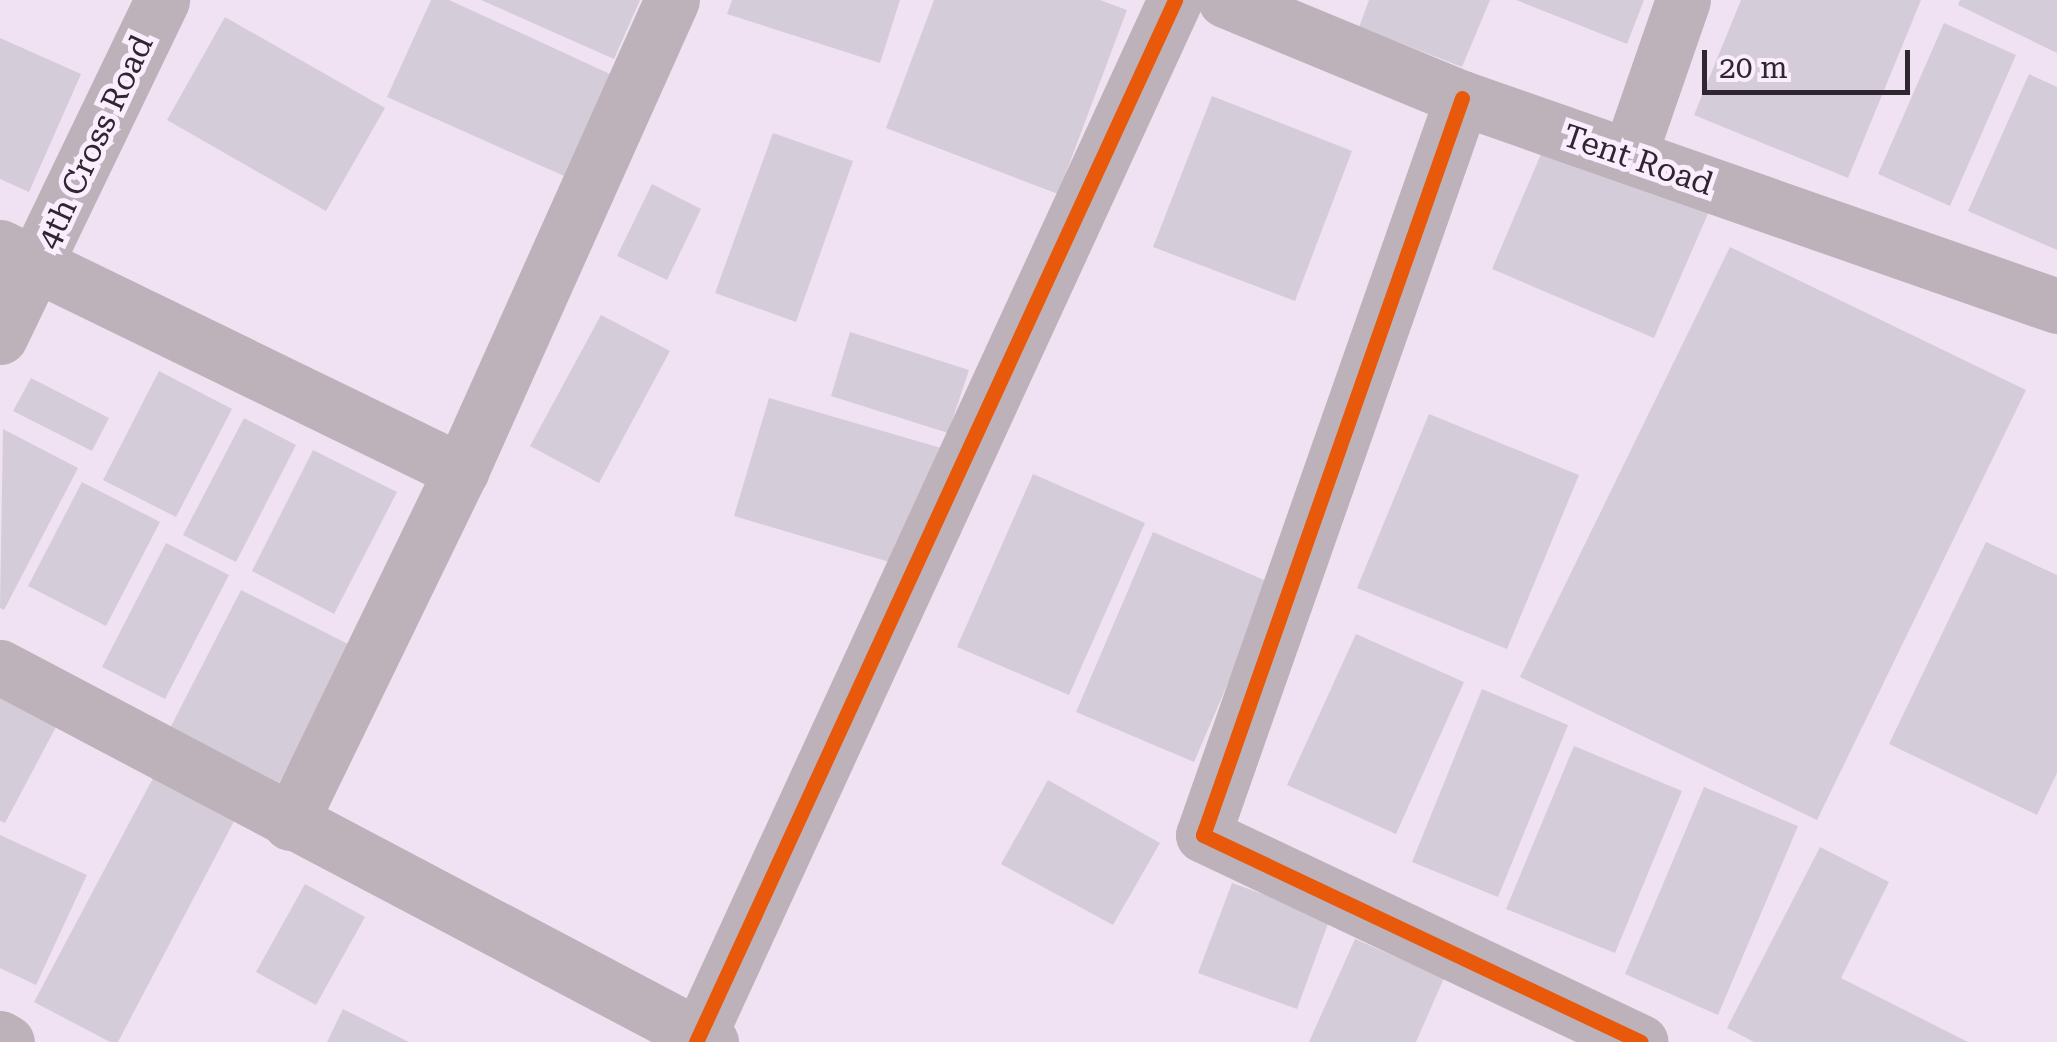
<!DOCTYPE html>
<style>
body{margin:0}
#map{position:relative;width:2057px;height:1042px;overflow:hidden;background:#f0e2f2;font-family:"Roboto Serif",serif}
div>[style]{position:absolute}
.building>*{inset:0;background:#d5ccd9}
.minor>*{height:55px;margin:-27.5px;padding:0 27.5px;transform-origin:27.5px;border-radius:27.5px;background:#bdb2ba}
.cycleway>*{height:15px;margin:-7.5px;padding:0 7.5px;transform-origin:7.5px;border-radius:7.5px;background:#e8590c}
span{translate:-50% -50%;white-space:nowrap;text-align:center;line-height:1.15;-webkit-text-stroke:10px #fbedfe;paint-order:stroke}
.street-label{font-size:32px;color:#2f2631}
.scale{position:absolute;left:1702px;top:50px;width:208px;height:45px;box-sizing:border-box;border:5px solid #2f2631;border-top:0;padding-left:12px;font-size:30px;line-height:35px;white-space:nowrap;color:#2f2631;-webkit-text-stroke:8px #fbedfe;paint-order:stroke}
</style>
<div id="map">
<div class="building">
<i style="clip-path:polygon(431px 0,449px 0,610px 74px,564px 176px,387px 97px)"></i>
<i style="clip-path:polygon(481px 0,640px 0,614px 59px)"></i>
<i style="clip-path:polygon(732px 0,900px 0,880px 63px,727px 14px)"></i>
<i style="clip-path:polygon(934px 0,1100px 0,1127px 10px,1058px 194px,886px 128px)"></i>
<i style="clip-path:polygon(1369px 0,1490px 0,1462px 67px,1359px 27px)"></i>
<i style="clip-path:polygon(1516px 0,1644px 0,1627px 44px)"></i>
<i style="clip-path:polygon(1741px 0,1921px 0,1848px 178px,1694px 115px)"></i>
<i style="clip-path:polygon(1960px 0,2057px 0,2057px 53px,1958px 5px)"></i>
<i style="clip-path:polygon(225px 17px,385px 108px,326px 211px,167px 120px)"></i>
<i style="clip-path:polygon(1944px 23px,2016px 55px,1950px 206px,1878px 174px)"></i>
<i style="clip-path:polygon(0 38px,81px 74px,29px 192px,0 179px)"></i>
<i style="clip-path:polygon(2029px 74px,2057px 87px,2057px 250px,1968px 211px)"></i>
<i style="clip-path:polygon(1212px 96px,1352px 151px,1295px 301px,1153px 247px)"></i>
<i style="clip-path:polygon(773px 133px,853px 161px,796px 322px,715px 293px)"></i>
<i style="clip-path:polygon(1547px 140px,1710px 209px,1654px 338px,1492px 269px)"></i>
<i style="clip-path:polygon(652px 184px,701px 209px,667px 280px,617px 256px)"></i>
<i style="clip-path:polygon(1730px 247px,2026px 390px,1817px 820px,1520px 677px)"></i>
<i style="clip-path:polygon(601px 315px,670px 351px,599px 483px,530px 446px)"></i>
<i style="clip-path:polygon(850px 332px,969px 370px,948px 433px,831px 396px)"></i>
<i style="clip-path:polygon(159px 371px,232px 409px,176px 517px,103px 480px)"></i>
<i style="clip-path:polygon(31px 378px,109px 418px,92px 451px,13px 411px)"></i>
<i style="clip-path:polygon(769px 398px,948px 450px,913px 569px,734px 516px)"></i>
<i style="clip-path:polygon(1429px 414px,1579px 475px,1507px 649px,1357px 588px)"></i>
<i style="clip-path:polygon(244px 418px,296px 445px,236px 562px,183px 535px)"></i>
<i style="clip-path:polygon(3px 429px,78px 468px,4px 610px,0 608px)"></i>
<i style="clip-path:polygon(313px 450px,397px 492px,334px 614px,252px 571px)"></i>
<i style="clip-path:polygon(1033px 474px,1145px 523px,1069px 695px,957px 647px)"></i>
<i style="clip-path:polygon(82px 482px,160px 522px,106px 626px,28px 586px)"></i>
<i style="clip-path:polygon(1153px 532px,1271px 583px,1194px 762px,1076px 712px)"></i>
<i style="clip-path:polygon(1986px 542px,2057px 575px,2057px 773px,2037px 815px,1889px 744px)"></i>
<i style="clip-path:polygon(166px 543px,229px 575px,165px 699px,102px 667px)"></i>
<i style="clip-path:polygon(241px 590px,350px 645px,275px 791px,166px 736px)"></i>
<i style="clip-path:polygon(1356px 634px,1464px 682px,1396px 834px,1287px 785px)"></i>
<i style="clip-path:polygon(1482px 689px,1568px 725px,1498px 897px,1412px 862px)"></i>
<i style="clip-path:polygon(0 695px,57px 725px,5px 823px,0 821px)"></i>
<i style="clip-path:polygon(1574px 746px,1682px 791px,1615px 953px,1506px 909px)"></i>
<i style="clip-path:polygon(160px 765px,241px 808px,118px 1042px,110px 1042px,34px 1002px)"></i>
<i style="clip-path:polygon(1048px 780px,1160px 843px,1113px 925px,1001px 864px)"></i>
<i style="clip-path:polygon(1704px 787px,1798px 826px,1718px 1015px,1625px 974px)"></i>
<i style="clip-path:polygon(0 835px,87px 875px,36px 985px,0 968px)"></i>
<i style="clip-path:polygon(1820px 847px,1889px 882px,1841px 978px,1968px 1042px,1754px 1042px,1727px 1028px)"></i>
<i style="clip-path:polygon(1232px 883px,1330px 918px,1297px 1009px,1198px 973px)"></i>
<i style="clip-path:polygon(305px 884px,365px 917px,316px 1005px,256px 972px)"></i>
<i style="clip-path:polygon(1355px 939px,1444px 978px,1416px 1042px,1309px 1042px)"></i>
<i style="clip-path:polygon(343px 1009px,409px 1042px,327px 1042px)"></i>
</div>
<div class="minor">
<i style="left:1225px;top:0;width:256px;rotate:22.5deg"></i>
<i style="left:1462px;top:98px;width:630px;rotate:19.27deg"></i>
<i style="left:1462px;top:98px;width:781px;rotate:109.36deg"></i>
<i style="left:1203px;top:835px;width:484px;rotate:25.3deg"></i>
<i style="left:1629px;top:156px;width:165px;rotate:-70.9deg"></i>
<i style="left:0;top:247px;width:513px;rotate:25.92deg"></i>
<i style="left:0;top:337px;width:374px;rotate:-64.3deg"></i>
<i style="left:0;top:667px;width:804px;rotate:27.81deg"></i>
<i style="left:290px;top:823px;width:391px;rotate:-64.1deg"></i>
<i style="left:461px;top:471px;width:516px;rotate:-65.87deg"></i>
<i style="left:0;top:1038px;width:8px;rotate:30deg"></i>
<i style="left:696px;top:1042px;width:1147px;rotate:-65.31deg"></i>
</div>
<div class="cycleway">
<i style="left:1462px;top:98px;width:781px;rotate:109.36deg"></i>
<i style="left:1203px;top:835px;width:484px;rotate:25.3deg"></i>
<i style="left:696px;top:1042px;width:1147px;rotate:-65.31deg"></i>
</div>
<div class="street-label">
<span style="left:95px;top:142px;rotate:-65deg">4th Cross Road</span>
<span style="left:1638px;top:160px;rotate:19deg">Tent Road</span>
</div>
<div class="scale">20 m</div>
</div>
